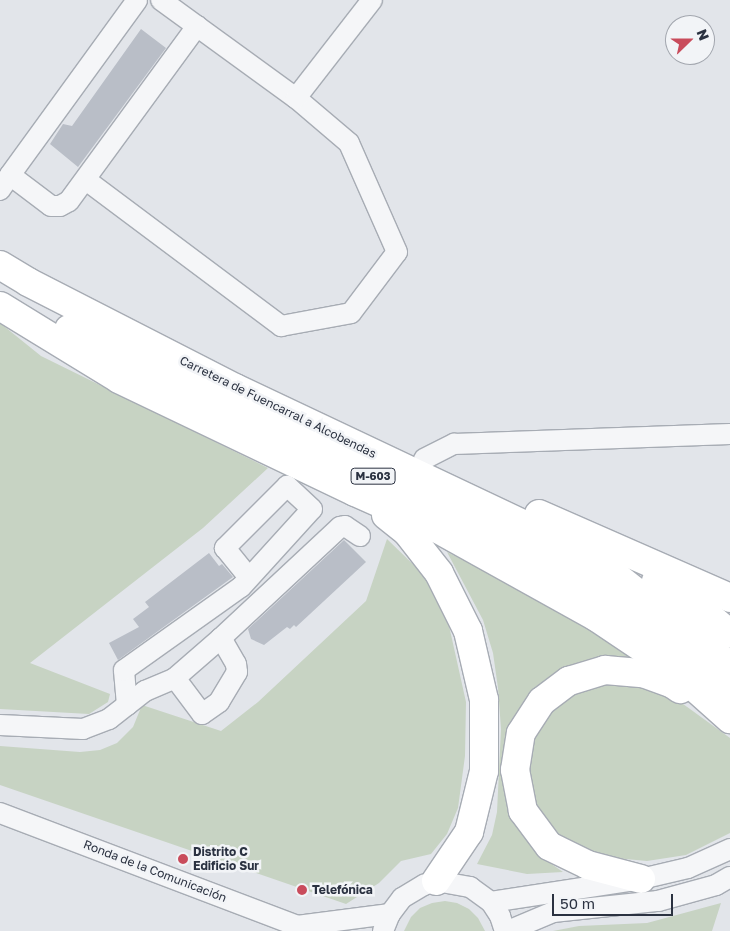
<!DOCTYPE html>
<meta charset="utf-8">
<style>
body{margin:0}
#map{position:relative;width:730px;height:931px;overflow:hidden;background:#e2e5ea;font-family:"Golos Text",sans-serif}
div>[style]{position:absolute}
.green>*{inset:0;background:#c7d3c3}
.building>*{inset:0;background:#b9bec7}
.roads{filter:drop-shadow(1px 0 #a7acb4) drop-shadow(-1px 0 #a7acb4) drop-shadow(0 1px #a7acb4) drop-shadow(0 -1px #a7acb4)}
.minor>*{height:20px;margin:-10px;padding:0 10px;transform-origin:10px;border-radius:10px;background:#f5f6f8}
.highway>*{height:28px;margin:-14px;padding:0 14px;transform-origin:14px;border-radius:14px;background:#fff}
.dots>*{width:14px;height:14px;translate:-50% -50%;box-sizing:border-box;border:2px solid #f2f4f7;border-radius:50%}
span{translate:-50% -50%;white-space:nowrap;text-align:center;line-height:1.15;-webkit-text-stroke:5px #f2f4f7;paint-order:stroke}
.shield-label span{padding:1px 4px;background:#f2f4f7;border:1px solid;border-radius:4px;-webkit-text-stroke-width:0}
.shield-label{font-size:11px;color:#2b3241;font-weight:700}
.street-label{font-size:12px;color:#2b3241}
.poi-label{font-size:12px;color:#2b3241;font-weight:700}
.left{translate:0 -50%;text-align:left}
.north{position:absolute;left:665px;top:15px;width:50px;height:50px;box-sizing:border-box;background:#f2f4f7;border:1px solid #a2a6ae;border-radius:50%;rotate:68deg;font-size:14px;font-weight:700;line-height:20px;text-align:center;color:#2b3241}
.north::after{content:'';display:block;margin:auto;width:18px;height:22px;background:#c94c5c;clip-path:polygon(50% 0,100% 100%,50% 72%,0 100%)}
.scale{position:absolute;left:552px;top:894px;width:121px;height:22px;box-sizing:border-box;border:2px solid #2b3241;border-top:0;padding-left:6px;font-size:15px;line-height:18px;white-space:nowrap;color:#2b3241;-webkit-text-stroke:4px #f2f4f7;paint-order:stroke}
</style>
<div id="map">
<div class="green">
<i style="clip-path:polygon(0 323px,41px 356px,268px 468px,203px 528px,30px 663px,110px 694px,108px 702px,89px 714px,0 709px)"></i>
<i style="clip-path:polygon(387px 539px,424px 575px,438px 597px,448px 621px,466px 702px,465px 756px,458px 808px,447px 834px,431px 854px,401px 861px,379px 883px,346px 904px,0 785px,0 746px,80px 752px,100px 750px,117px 743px,133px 727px,142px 705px,221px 731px,258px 702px,366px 601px)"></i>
<i style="clip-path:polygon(447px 552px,528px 592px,637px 658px,593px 658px,561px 668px,530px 694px,510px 726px,504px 751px,505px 790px,515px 825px,537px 854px,563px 872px,527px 874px,477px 864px,492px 835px,497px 812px,501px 729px,498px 688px,493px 653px,483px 620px)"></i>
<i style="clip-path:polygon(606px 682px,661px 688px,730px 738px,730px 833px,686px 855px,647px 861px,604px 857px,565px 841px,536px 807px,528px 768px,536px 733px,563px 697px)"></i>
<i style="clip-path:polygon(445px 901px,457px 903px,469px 909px,478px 918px,485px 931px,404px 931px,411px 917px,420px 908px,432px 903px)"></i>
<i style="clip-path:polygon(721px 903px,712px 931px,553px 931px,579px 926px,647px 923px)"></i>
</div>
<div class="building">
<i style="clip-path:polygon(141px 29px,166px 48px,78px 167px,50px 144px,63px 124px,72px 126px)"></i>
<i style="clip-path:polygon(344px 540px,366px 562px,296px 627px,294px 625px,290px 629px,287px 627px,264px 645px,251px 639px,248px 629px)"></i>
<i style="clip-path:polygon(209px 553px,219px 566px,222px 564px,233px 577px,118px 660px,109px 643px,139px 627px,133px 619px,149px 607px,145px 602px)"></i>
</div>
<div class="roads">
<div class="minor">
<i style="left:161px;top:0;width:167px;rotate:36deg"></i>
<i style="left:10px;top:175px;width:216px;rotate:-54deg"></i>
<i style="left:86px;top:180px;width:244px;rotate:36.8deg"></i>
<i style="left:281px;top:326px;width:71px;rotate:-10.5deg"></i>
<i style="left:351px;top:313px;width:76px;rotate:-53deg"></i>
<i style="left:397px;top:252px;width:119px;rotate:-113.8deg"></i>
<i style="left:349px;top:143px;width:70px;rotate:-139.7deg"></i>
<i style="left:296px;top:98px;width:124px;rotate:-52.2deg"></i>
<i style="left:0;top:190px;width:18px;rotate:-56deg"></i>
<i style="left:10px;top:175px;width:51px;rotate:37.1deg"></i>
<i style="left:51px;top:206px;width:9px"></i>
<i style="left:60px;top:206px;width:10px;rotate:-29deg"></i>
<i style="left:69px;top:201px;width:217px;rotate:-53.8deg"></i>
<i style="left:424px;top:459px;width:34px;rotate:-27deg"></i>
<i style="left:454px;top:444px;width:276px;rotate:-2.1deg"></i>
<i style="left:175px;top:678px;width:45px;rotate:53.1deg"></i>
<i style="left:202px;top:714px;width:21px;rotate:-35deg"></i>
<i style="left:219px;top:702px;width:35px;rotate:-59deg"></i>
<i style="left:237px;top:672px;width:8px;rotate:-97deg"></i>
<i style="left:236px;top:664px;width:30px;rotate:-120deg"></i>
<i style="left:127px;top:705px;width:23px;rotate:-38deg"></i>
<i style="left:145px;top:691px;width:33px;rotate:-23deg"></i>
<i style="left:175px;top:678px;width:61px;rotate:-41deg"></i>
<i style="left:221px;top:638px;width:163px;rotate:-43deg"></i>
<i style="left:340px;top:527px;width:5px;rotate:-11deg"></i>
<i style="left:345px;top:526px;width:18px;rotate:34deg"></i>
<i style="left:0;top:725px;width:83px;rotate:2.8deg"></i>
<i style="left:83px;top:729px;width:28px;rotate:-21deg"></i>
<i style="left:109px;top:719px;width:23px;rotate:-38deg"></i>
<i style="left:127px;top:705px;width:35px;rotate:-95deg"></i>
<i style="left:124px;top:670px;width:143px;rotate:-35.4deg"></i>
<i style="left:241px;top:587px;width:105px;rotate:-47.7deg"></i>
<i style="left:312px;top:509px;width:34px;rotate:-137deg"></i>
<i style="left:287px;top:486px;width:88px;rotate:135deg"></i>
<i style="left:225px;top:548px;width:38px;rotate:51deg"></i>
<i style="left:0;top:813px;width:332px;rotate:20.8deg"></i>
<i style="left:491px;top:902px;width:152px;rotate:-8.7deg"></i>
<i style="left:641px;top:879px;width:48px;rotate:-13.2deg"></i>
<i style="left:688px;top:868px;width:46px;rotate:-24.3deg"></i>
<i style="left:297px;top:926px;width:94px;rotate:-7.4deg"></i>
<i style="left:383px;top:931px;width:18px;rotate:-68deg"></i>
<i style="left:390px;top:914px;width:20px;rotate:-53deg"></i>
<i style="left:402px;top:898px;width:26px;rotate:-31deg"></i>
<i style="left:424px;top:885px;width:13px;rotate:-18deg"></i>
<i style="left:436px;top:881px;width:35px;rotate:10deg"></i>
<i style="left:470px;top:887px;width:26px;rotate:36deg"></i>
<i style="left:491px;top:902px;width:17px;rotate:57deg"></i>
<i style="left:500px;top:916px;width:16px;rotate:72deg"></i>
<i style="left:508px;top:931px;width:49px;rotate:-22.9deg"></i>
<i style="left:553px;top:912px;width:106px;rotate:-6deg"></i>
<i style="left:658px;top:901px;width:60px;rotate:-15.4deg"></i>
<i style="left:716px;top:885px;width:16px;rotate:-30deg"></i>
</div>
<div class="highway">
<i style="left:0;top:265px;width:33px;rotate:31deg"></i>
<i style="left:28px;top:282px;width:233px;rotate:27.1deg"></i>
<i style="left:235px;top:388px;width:321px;rotate:25.3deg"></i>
<i style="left:525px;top:525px;width:106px;rotate:29.5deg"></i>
<i style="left:617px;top:577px;width:144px;rotate:38.2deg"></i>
<i style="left:0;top:306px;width:140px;rotate:31.5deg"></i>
<i style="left:119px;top:379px;width:262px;rotate:25.6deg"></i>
<i style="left:355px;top:492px;width:91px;rotate:24deg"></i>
<i style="left:438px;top:529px;width:181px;rotate:29.1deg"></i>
<i style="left:596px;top:617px;width:95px;rotate:33.9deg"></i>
<i style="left:675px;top:670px;width:74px;rotate:41.7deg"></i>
<i style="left:69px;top:329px;width:490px;rotate:25.9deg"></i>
<i style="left:510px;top:543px;width:112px;rotate:29.3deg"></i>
<i style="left:608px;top:598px;width:93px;rotate:34.5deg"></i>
<i style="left:685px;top:651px;width:59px;rotate:40.2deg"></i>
<i style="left:539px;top:514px;width:209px;rotate:23.7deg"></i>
<i style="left:386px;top:515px;width:27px;rotate:39deg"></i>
<i style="left:407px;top:532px;width:52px;rotate:52deg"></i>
<i style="left:439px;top:573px;width:65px;rotate:63.4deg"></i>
<i style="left:468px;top:631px;width:71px;rotate:76.9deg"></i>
<i style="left:484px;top:700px;width:71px;rotate:90deg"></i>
<i style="left:484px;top:771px;width:63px;rotate:103.8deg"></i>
<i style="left:469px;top:832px;width:59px;rotate:124deg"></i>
<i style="left:656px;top:581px;width:57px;rotate:32.9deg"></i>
<i style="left:704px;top:612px;width:34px;rotate:40deg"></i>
<i style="left:641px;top:879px;width:55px;rotate:-165.2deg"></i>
<i style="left:588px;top:865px;width:43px;rotate:-154deg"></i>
<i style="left:549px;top:846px;width:44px;rotate:-126.6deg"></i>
<i style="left:523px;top:811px;width:42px;rotate:-101deg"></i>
<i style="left:515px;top:770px;width:37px;rotate:-81deg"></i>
<i style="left:521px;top:733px;width:38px;rotate:-57deg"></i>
<i style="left:542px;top:701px;width:34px;rotate:-37deg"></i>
<i style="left:569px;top:681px;width:38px;rotate:-17deg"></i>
<i style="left:605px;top:670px;width:38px;rotate:5deg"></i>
<i style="left:643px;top:673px;width:30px;rotate:20deg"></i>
<i style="left:671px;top:683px;width:11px;rotate:34deg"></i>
</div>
</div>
<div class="dots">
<i style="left:183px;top:859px;background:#c94c5c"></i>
<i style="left:302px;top:890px;background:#c94c5c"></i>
</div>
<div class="shield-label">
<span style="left:373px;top:476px">M-603</span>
</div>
<div class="street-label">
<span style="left:278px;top:407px;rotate:26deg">Carretera de Fuencarral a Alcobendas</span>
<span style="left:155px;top:871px;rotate:21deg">Ronda de la Comunicación</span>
</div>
<div class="poi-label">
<span class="left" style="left:193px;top:859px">Distrito C<br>Edificio Sur</span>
<span class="left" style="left:312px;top:890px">Telefónica</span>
</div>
<div class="north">N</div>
<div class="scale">50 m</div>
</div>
